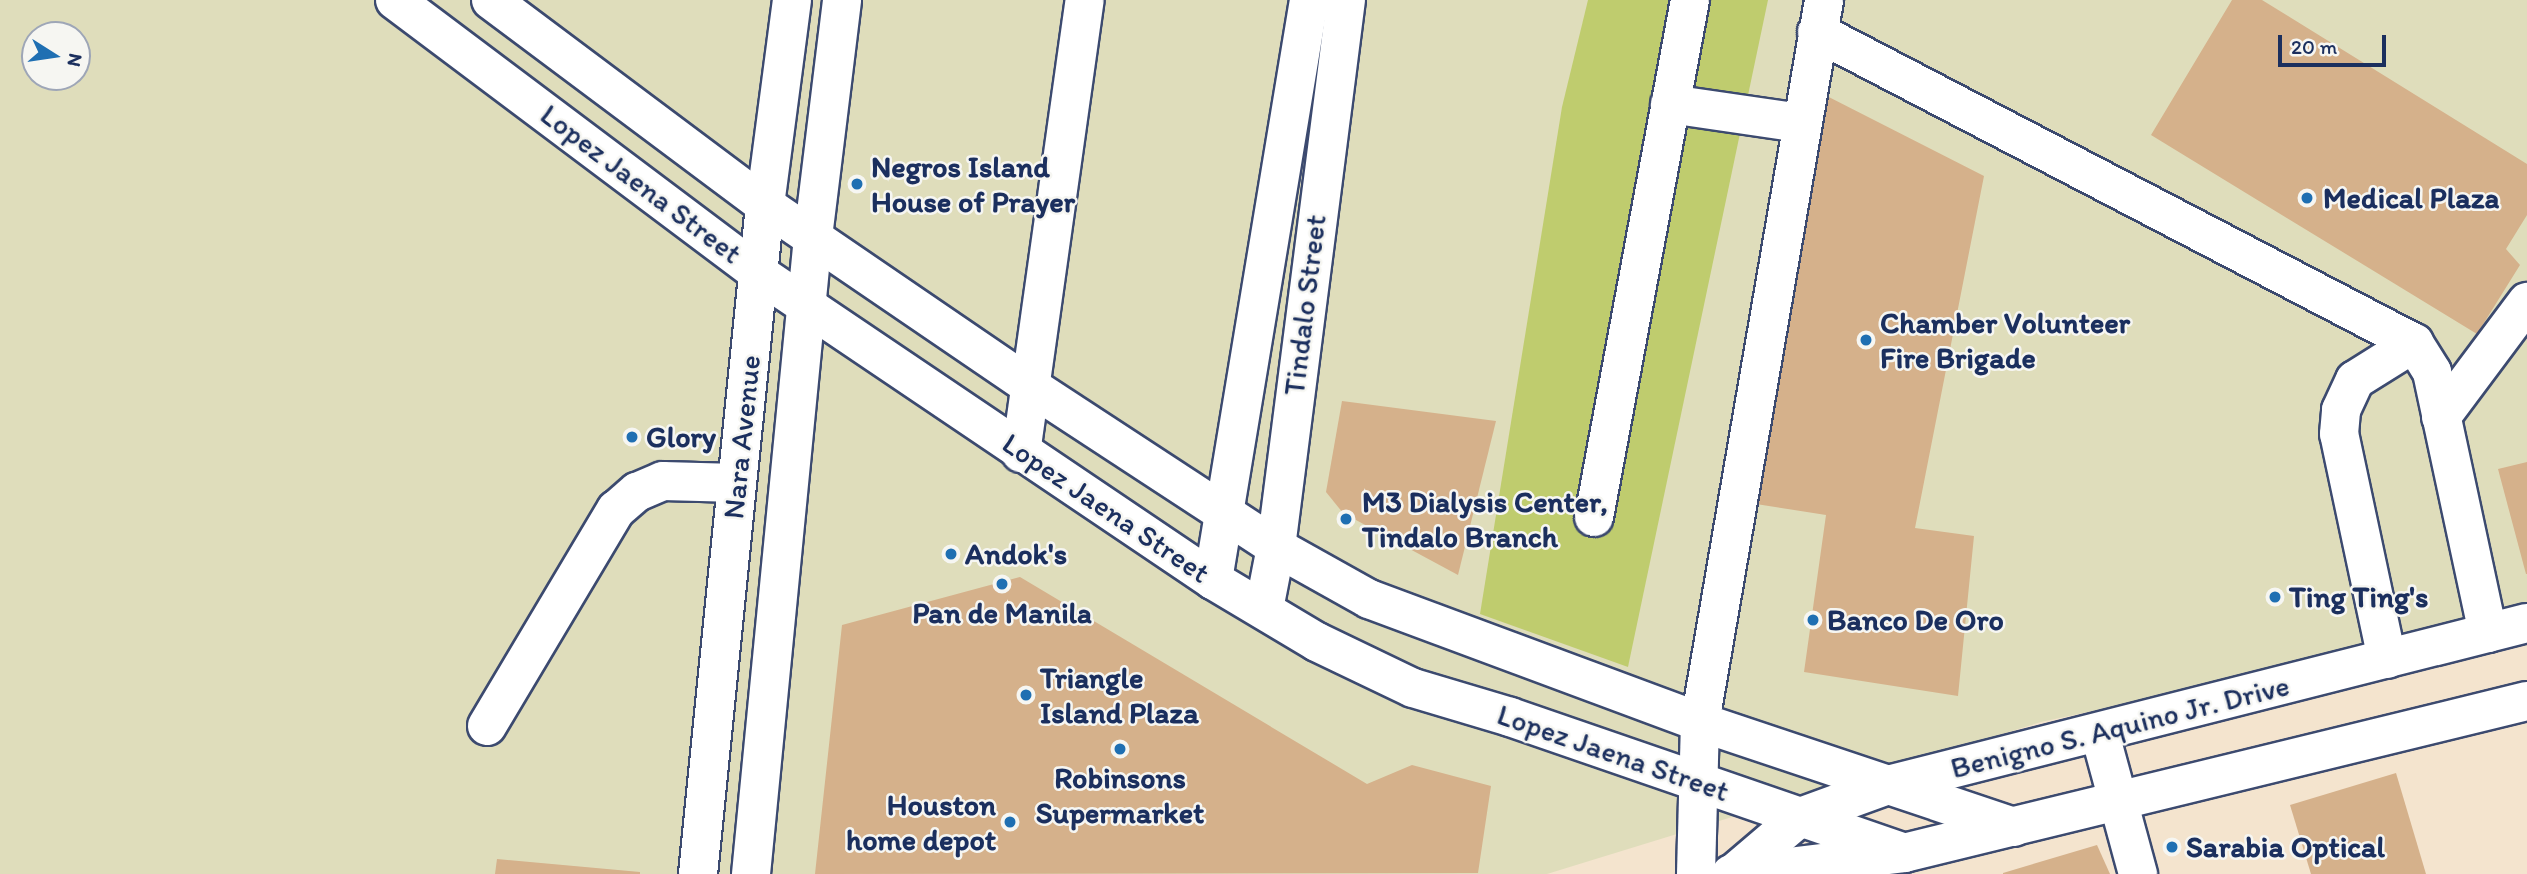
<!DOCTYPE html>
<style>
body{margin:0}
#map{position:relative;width:2527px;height:874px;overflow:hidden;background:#f4e4ce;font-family:Itim,sans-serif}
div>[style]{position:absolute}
.built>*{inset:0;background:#dfddbb}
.green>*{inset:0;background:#bfcc6e}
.building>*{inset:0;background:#d5b18b}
.roads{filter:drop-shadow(2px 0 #3c4a6f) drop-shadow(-2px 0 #3c4a6f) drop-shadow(0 2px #3c4a6f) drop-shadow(0 -2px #3c4a6f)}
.minor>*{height:38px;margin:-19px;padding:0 19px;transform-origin:19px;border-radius:19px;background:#fff}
.major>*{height:38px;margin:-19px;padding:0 19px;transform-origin:19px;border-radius:19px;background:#fff}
.dots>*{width:19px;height:19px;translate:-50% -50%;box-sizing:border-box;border:4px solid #f6f6f2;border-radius:50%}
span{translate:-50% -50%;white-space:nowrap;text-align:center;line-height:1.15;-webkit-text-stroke:5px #f6f6f2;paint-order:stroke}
.poi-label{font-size:30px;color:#1b2f5e;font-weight:700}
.left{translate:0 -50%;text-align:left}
.right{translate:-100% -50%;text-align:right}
.street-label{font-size:30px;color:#1b2f5e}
.north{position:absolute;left:21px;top:21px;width:70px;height:70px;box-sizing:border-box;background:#f6f6f2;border:2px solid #9ea6b7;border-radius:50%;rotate:102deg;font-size:19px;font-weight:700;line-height:28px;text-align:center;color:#1b2f5e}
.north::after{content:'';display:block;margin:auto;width:24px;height:32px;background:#1f6fb2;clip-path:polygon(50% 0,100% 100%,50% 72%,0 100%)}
.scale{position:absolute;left:2278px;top:35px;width:108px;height:32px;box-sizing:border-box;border:4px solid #1b2f5e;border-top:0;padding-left:9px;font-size:21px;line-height:24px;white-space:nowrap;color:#1b2f5e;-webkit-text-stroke:5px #f6f6f2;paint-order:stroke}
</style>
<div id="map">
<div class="built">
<i style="clip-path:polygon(evenodd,0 0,2527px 0,2527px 618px,2041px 722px,1547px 874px,0 874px,0 0,35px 35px,77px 35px,77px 77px,35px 77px,35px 35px)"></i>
</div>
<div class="green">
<i style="clip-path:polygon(1588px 0,1768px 0,1628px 667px,1480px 614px,1562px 107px)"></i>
</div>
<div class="building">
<i style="clip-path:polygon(2232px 0,2262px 0,2527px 164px,2527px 215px,2506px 249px,2520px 265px,2477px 334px,2151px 135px)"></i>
<i style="clip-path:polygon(1817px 91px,1984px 176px,1915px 528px,1974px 536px,1958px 696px,1804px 672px,1826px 515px,1756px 504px)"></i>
<i style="clip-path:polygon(1342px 401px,1496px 421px,1458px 575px,1343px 513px,1326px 492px)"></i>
<i style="clip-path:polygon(2527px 462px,2527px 574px,2526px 574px,2498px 469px)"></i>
<i style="clip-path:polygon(1020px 577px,1367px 784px,1412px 765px,1491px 786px,1478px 873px,815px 874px,842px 625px)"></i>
<i style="clip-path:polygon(2396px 773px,2426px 874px,2311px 874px,2290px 805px)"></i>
<i style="clip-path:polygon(2097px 845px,2110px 874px,2003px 874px,2003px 873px)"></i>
<i style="clip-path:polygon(497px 859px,640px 872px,640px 874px,495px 874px)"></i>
</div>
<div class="roads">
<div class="minor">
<i style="left:1817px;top:32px;width:673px;rotate:27.52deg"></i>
<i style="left:2414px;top:343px;width:34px;rotate:58deg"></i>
<i style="left:2432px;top:372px;width:267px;rotate:77.9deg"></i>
<i style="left:1670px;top:104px;width:131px;rotate:8.3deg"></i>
<i style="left:2441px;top:417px;width:144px;rotate:-53.2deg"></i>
<i style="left:1021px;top:453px;width:457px;rotate:-82deg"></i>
<i style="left:1594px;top:517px;width:526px;rotate:-79.48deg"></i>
<i style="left:1213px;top:580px;width:588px;rotate:-80.6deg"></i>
<i style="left:1264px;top:609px;width:63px;rotate:-79deg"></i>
<i style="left:1276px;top:547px;width:551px;rotate:-82.71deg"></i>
<i style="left:2387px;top:659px;width:230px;rotate:-102deg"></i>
<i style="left:2339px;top:434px;width:24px;rotate:-85deg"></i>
<i style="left:2341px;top:410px;width:33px;rotate:-65deg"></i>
<i style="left:2355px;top:380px;width:70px;rotate:-32.1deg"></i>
<i style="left:487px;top:726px;width:252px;rotate:-59.2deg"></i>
<i style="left:616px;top:510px;width:28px;rotate:-41deg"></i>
<i style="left:637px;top:492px;width:28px;rotate:-23deg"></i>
<i style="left:663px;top:481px;width:74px;rotate:1.5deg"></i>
<i style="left:2100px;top:734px;width:145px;rotate:74.8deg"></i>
<i style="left:698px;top:874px;width:672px;rotate:-84.28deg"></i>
<i style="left:765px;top:205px;width:207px;rotate:-82.5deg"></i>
<i style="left:751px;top:874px;width:640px;rotate:-84.44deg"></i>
<i style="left:813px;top:237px;width:239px;rotate:-83deg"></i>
<i style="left:1696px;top:874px;width:152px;rotate:-88.5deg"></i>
<i style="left:1700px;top:722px;width:733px;rotate:-80.25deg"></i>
</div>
<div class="major">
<i style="left:395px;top:0;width:454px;rotate:36.9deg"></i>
<i style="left:758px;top:273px;width:549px;rotate:34.01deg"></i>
<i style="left:1213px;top:580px;width:121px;rotate:30.8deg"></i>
<i style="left:1317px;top:642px;width:106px;rotate:25.6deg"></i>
<i style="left:1413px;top:688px;width:101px;rotate:16.6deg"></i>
<i style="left:1510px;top:717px;width:417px;rotate:19deg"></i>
<i style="left:491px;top:0;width:342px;rotate:36.8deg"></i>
<i style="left:765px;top:205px;width:321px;rotate:34.3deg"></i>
<i style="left:1030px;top:386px;width:294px;rotate:33.2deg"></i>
<i style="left:1276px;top:547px;width:107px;rotate:29.2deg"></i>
<i style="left:1369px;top:599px;width:353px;rotate:20.4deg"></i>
<i style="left:1700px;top:722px;width:331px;rotate:18.5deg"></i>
<i style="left:1731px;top:874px;width:174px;rotate:-6.9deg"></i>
<i style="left:1904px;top:853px;width:641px;rotate:-13.71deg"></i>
<i style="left:1733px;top:874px;width:88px;rotate:-40.4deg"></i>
<i style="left:1800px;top:817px;width:94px;rotate:-20deg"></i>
<i style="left:1888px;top:785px;width:659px;rotate:-14.23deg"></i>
</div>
</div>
<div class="dots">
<i style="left:857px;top:184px;background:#1f6fb2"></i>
<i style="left:2307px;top:198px;background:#1f6fb2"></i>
<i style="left:1866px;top:340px;background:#1f6fb2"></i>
<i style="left:632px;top:437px;background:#1f6fb2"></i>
<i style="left:1346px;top:519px;background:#1f6fb2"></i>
<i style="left:951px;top:554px;background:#1f6fb2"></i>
<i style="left:1002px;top:584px;background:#1f6fb2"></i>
<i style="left:2275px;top:597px;background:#1f6fb2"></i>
<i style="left:1813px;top:620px;background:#1f6fb2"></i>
<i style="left:1026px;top:695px;background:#1f6fb2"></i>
<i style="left:1120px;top:749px;background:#1f6fb2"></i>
<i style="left:1010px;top:822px;background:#1f6fb2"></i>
<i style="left:2172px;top:847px;background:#1f6fb2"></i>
</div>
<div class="poi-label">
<span class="left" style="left:871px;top:184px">Negros Island<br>House of Prayer</span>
<span class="left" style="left:2323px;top:198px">Medical Plaza</span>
<span class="left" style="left:1880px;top:340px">Chamber Volunteer<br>Fire Brigade</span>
<span class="left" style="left:646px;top:437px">Glory</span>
<span class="left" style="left:1362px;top:519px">M3 Dialysis Center,<br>Tindalo Branch</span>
<span class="left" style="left:965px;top:554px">Andok's</span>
<span class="left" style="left:2289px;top:597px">Ting Ting's</span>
<span style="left:1002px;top:613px">Pan de Manila</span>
<span class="left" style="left:1827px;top:620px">Banco De Oro</span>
<span class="left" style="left:1040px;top:695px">Triangle<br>Island Plaza</span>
<span style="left:1120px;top:795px">Robinsons<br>Supermarket</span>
<span class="right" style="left:996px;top:822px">Houston<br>home depot</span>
<span class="left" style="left:2186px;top:847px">Sarabia Optical</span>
</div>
<div class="street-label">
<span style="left:641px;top:184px;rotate:37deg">Lopez Jaena Street</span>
<span style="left:1305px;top:305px;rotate:-83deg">Tindalo Street</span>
<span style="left:742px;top:437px;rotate:-84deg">Nara Avenue</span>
<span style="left:1106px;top:508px;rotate:34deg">Lopez Jaena Street</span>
<span style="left:2120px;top:727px;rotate:-14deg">Benigno S. Aquino Jr. Drive</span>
<span style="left:1613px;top:753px;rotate:19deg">Lopez Jaena Street</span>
</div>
<div class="north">N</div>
<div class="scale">20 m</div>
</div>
